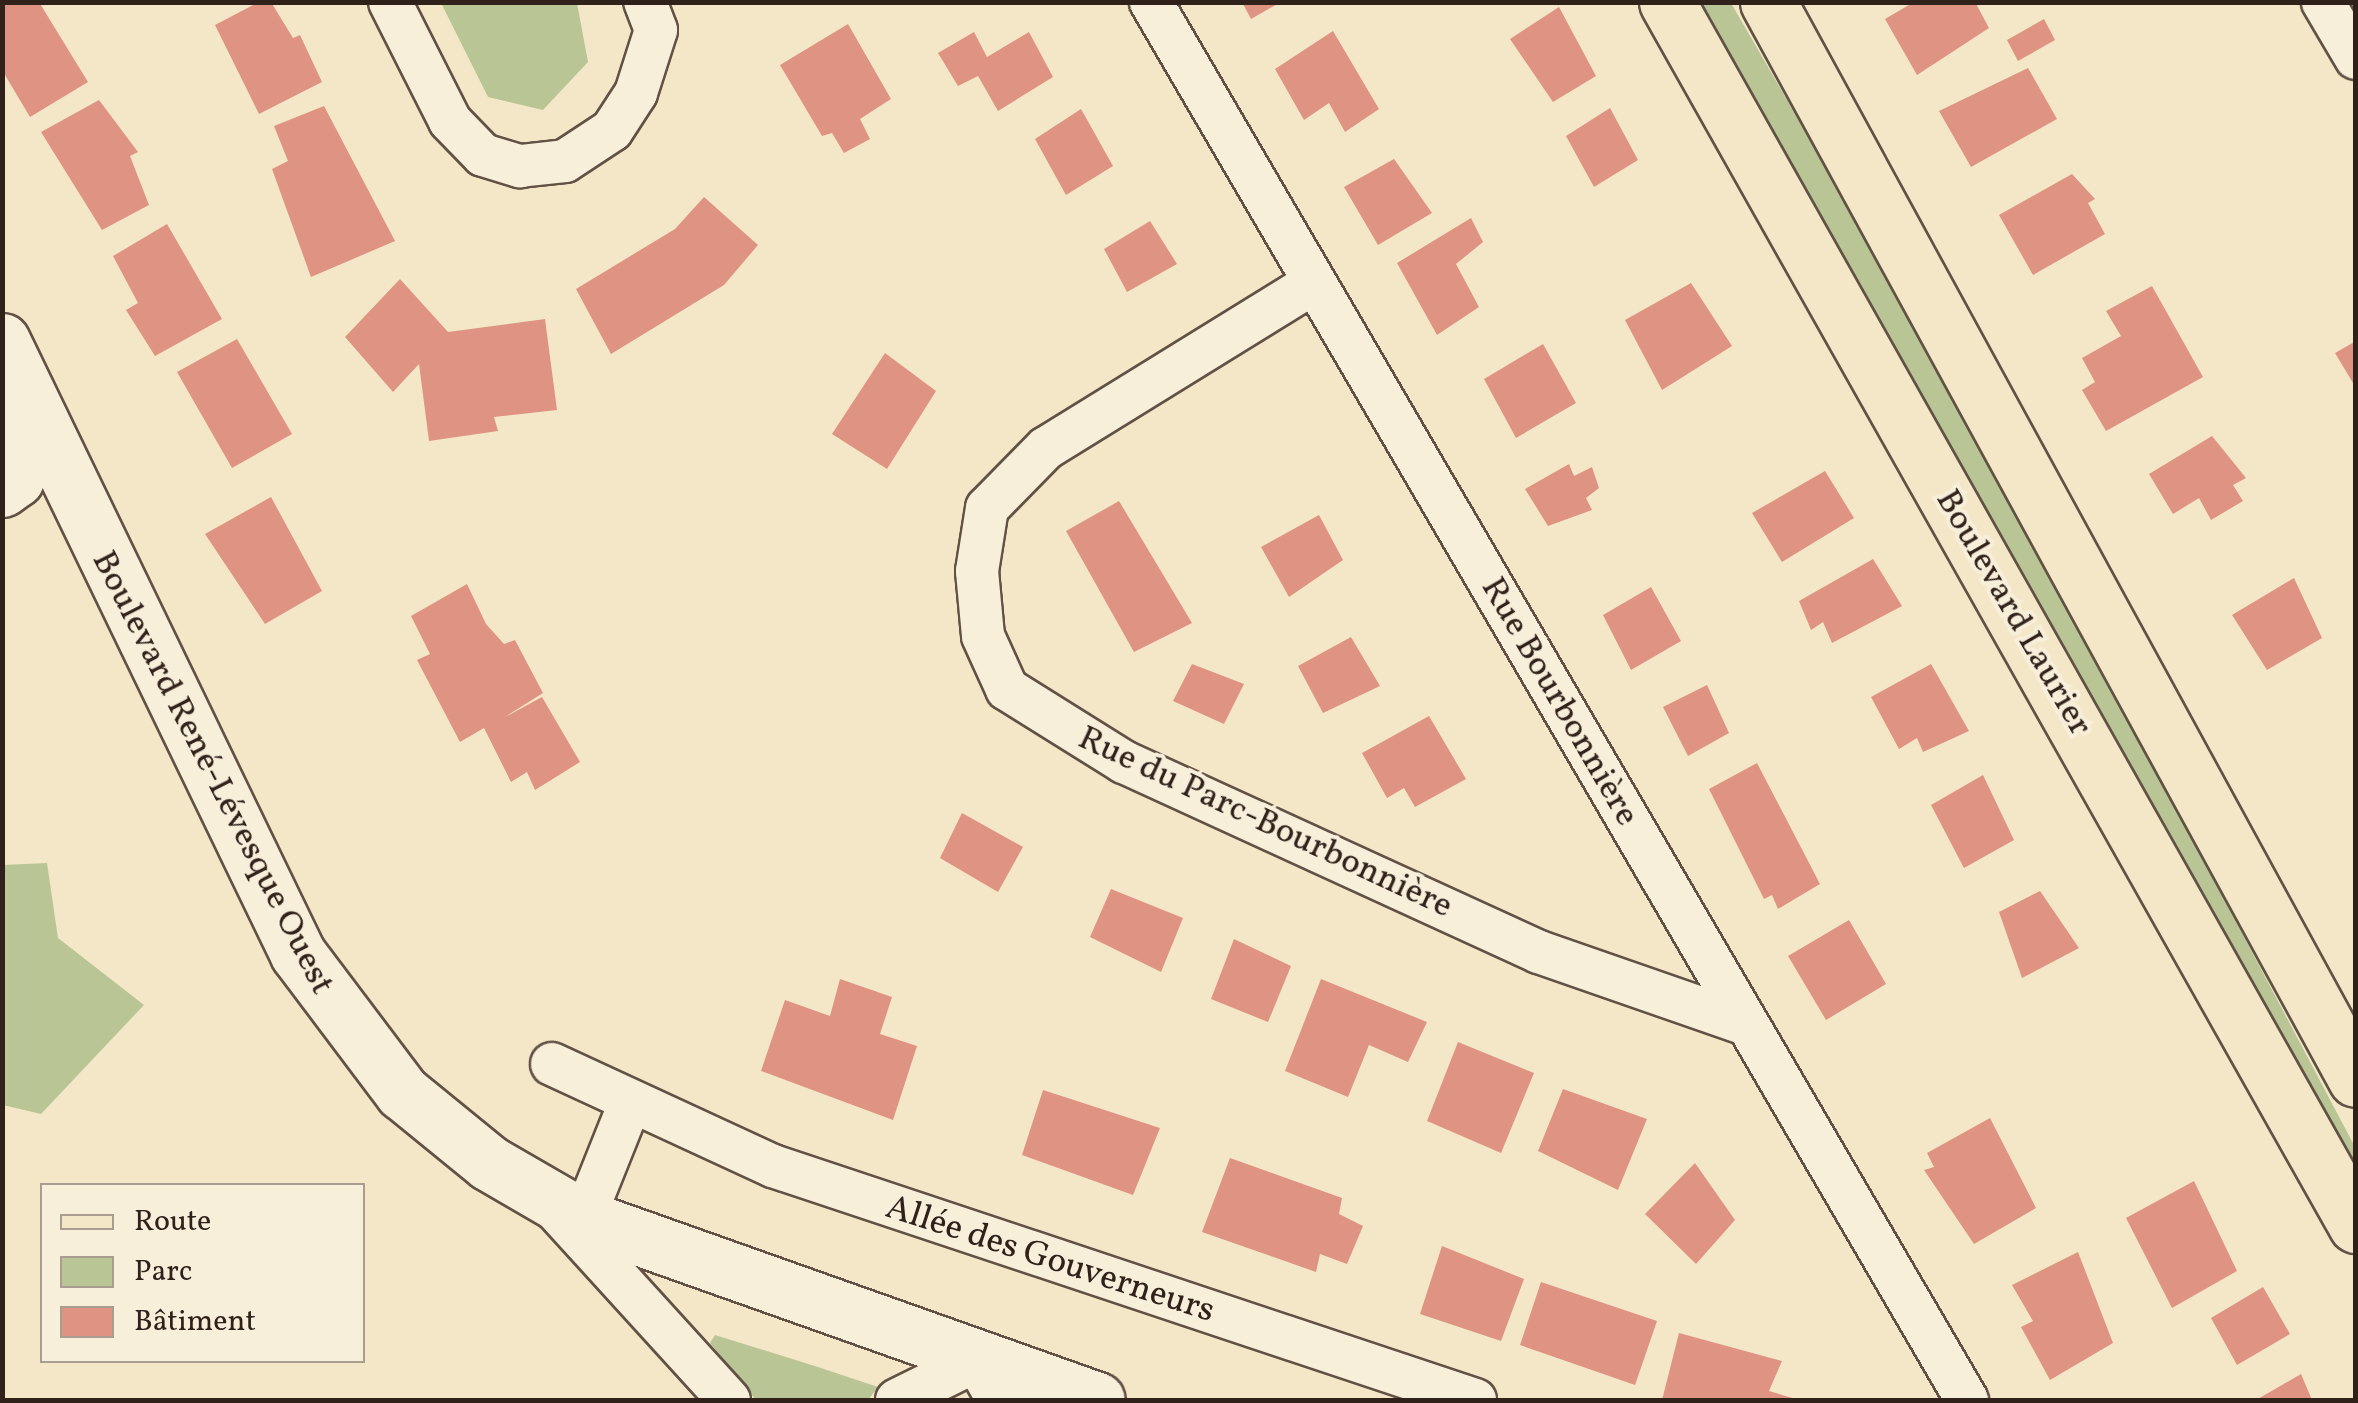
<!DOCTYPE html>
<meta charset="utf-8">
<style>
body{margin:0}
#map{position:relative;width:2358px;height:1403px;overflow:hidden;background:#f4e7c7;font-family:Vollkorn,serif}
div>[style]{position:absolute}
.green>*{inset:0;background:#bac596}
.building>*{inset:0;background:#df9483}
.roads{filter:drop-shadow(2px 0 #615245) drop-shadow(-2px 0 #615245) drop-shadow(0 2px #615245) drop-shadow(0 -2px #615245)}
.street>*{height:42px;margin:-21px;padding:0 21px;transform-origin:21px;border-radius:21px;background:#f8efdb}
.secondary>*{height:55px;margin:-27.5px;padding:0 27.5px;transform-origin:27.5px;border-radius:27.5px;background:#f8efdb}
.primary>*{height:55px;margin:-27.5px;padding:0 27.5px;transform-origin:27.5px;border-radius:27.5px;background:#f4e7c7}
span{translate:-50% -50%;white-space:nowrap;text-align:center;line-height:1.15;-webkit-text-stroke:8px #f8efdb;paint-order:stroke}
.street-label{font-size:35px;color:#30211a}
.frame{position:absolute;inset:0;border:5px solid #30211a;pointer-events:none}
.legend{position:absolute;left:40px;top:1183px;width:325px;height:180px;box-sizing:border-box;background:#f8efdb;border:2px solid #a89d8e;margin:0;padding:12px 18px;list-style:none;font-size:30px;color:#30211a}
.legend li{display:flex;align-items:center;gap:20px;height:50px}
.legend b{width:50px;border:2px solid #a89d8e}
</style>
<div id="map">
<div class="green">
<i style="clip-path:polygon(441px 3px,577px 3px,588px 62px,543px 110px,488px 97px)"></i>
<i style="clip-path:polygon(1698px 3px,1731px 3px,1960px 399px,2355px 1147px,2355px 1177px)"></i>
<i style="clip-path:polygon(47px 863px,58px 938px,144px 1005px,41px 1114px,3px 1105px,2px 865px)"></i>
<i style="clip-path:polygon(715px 1335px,818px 1367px,878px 1387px,868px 1400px,756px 1400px,710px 1343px)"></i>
</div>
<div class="building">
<i style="clip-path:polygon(2px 2px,39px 2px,88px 82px,30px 117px,2px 70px)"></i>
<i style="clip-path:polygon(259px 2px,271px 2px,293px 38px,300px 35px,322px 82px,259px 114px,215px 25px)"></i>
<i style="clip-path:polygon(1242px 2px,1281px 2px,1251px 19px)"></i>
<i style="clip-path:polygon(1914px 2px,1975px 2px,1989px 28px,1917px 75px,1885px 19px)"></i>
<i style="clip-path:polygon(1559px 7px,1596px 76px,1553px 102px,1510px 39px)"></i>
<i style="clip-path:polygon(2044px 19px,2055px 40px,2018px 61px,2007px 40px)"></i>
<i style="clip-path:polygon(848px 24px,891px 99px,860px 119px,870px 139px,844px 153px,832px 133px,822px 136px,780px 65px)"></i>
<i style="clip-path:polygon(1333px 31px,1379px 109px,1345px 132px,1329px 103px,1304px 120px,1275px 69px)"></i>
<i style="clip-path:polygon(974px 32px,987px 57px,1029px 32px,1053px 77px,998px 111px,978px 76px,958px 86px,938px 53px)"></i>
<i style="clip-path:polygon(2028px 68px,2057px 119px,1971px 167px,1939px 111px)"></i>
<i style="clip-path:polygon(99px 100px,138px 152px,130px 156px,149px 205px,102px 230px,41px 132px)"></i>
<i style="clip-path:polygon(324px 106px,395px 241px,311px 277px,272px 169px,288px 161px,274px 126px)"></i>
<i style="clip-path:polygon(1610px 108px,1638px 160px,1594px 187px,1566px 136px)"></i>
<i style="clip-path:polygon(1081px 109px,1113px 166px,1066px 195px,1035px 139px)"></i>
<i style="clip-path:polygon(1394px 159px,1432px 213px,1378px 245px,1344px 187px)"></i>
<i style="clip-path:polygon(2072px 174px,2095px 199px,2088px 203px,2105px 234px,2033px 275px,1999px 215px)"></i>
<i style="clip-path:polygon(704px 197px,758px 245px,724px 285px,611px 354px,576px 289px,675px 229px)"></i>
<i style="clip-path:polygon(1471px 218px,1483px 242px,1456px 264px,1479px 307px,1437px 335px,1397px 263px)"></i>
<i style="clip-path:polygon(1150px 221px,1177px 264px,1127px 292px,1104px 249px)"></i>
<i style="clip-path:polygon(167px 224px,222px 319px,155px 356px,126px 310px,138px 303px,113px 256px)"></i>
<i style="clip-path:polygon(400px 279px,448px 332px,545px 319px,557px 410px,494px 417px,498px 431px,429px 441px,419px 364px,393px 392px,345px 337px)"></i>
<i style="clip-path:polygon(1691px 283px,1732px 346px,1662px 390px,1625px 320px)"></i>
<i style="clip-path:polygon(2152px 286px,2203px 377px,2106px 431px,2082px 390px,2095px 382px,2082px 358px,2121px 336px,2106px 311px)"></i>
<i style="clip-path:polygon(237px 339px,292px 434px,232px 468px,177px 372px)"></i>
<i style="clip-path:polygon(2356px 341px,2356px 388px,2335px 353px)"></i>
<i style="clip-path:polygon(1543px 344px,1576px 403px,1516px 438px,1484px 379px)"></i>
<i style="clip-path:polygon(885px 353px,936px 391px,887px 469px,832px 434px)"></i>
<i style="clip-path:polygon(2212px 436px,2246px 478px,2233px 485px,2243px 501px,2211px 520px,2199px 498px,2173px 514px,2149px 474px)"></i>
<i style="clip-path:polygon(1569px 464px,1574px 476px,1592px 467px,1599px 488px,1586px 498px,1592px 510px,1548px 526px,1525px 489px)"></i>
<i style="clip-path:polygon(1825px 471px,1854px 518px,1782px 562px,1752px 513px)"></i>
<i style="clip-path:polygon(271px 497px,322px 591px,265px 624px,205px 534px)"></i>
<i style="clip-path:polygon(1119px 501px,1192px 623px,1134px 652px,1066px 531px)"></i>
<i style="clip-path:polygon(1319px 515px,1343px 560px,1289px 597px,1261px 547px)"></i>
<i style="clip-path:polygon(1873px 559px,1902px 606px,1832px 643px,1823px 622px,1811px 630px,1799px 601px)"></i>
<i style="clip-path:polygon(2294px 578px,2322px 638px,2267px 670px,2232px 615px)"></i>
<i style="clip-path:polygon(467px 584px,486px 624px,504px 644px,515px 640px,543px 693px,505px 717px,542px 697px,580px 762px,535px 790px,527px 772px,511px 782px,484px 728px,460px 742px,417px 660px,430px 654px,411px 616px)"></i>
<i style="clip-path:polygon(1651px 587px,1681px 641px,1631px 670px,1603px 615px)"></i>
<i style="clip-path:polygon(1351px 637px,1380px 686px,1323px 713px,1298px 666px)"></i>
<i style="clip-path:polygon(1192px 664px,1244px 684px,1224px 724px,1173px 701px)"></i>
<i style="clip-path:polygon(1931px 664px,1969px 731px,1923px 752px,1917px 738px,1899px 749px,1871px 697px)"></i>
<i style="clip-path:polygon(1707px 685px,1729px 733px,1688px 756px,1663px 707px)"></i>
<i style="clip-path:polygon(1429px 716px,1466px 779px,1415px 807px,1404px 788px,1387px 798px,1362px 753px)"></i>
<i style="clip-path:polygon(1757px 763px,1820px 884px,1778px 909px,1772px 895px,1764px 899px,1709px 789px)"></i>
<i style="clip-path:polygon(1983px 775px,2014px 840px,1964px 868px,1931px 805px)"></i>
<i style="clip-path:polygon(962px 813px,1023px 847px,998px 892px,940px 858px)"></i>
<i style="clip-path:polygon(1111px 889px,1183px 918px,1161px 972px,1090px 937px)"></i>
<i style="clip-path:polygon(2040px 891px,2079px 948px,2022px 978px,1999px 912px)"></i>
<i style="clip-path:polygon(1849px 920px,1886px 984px,1826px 1020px,1788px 956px)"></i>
<i style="clip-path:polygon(1234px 939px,1291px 966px,1268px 1022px,1211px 999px)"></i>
<i style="clip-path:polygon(840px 979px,892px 997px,880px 1034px,917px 1046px,893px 1120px,761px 1071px,785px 1000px,830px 1016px)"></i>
<i style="clip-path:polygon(1321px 979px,1427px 1022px,1408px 1062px,1369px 1045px,1348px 1097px,1285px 1071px)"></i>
<i style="clip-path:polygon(1458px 1042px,1534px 1073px,1501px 1153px,1427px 1121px)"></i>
<i style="clip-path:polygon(1563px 1089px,1647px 1119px,1618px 1190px,1538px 1151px)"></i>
<i style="clip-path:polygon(1043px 1090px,1160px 1128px,1133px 1195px,1022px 1155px)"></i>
<i style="clip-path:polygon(1990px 1118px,2036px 1208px,1974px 1244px,1924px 1170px,1934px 1167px,1927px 1153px)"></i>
<i style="clip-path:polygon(1230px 1158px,1342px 1198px,1339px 1214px,1363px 1226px,1347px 1264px,1320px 1254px,1316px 1272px,1202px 1232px)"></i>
<i style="clip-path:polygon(1695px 1163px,1735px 1220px,1696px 1264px,1645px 1214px)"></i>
<i style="clip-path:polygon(2194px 1181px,2237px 1271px,2172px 1308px,2126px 1218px)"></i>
<i style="clip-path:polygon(1442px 1246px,1524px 1279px,1501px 1341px,1420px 1314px)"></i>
<i style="clip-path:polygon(2078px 1252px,2113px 1343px,2050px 1380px,2021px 1327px,2033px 1321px,2012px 1285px)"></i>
<i style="clip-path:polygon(1541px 1282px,1657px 1321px,1635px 1385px,1520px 1345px)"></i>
<i style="clip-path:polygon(2263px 1287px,2290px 1334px,2237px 1365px,2211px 1318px)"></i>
<i style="clip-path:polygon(1679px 1333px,1782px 1361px,1769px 1391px,1799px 1400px,1662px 1400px)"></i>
<i style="clip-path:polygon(2301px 1374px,2312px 1400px,2256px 1400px)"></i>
</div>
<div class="roads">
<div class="street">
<i style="left:390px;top:2px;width:133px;rotate:63.2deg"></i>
<i style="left:450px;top:121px;width:47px;rotate:45.9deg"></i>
<i style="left:483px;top:155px;width:39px;rotate:17deg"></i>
<i style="left:520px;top:166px;width:45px;rotate:-6.3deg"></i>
<i style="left:565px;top:161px;width:56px;rotate:-33.4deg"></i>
<i style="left:612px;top:130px;width:44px;rotate:-57deg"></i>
<i style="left:636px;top:93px;width:66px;rotate:-72.4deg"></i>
<i style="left:656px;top:30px;width:30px;rotate:-111deg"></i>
<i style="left:1151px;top:2px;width:1619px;rotate:59.73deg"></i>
<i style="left:2323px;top:2px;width:65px;rotate:59.5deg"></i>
<i style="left:1312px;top:284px;width:312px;rotate:148.3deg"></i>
<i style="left:1046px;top:448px;width:84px;rotate:134.5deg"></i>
<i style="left:987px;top:508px;width:64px;rotate:99deg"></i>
<i style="left:977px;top:571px;width:65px;rotate:84.7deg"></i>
<i style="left:983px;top:636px;width:58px;rotate:65.6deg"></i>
<i style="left:1007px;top:689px;width:138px;rotate:32deg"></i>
<i style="left:1124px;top:762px;width:456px;rotate:24.6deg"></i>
<i style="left:1539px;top:952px;width:213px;rotate:19.2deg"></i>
<i style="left:552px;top:1064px;width:243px;rotate:24.8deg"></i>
<i style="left:773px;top:1166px;width:740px;rotate:18.43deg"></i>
<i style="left:556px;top:1210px;width:257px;rotate:47.7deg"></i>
<i style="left:584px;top:1218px;width:124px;rotate:-68.2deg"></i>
<i style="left:897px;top:1400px;width:88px;rotate:-26.3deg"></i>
<i style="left:976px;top:1361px;width:45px;rotate:60.6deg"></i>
</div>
<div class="secondary">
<i style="left:2px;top:341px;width:681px;rotate:64.23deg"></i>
<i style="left:298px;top:954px;width:173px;rotate:53deg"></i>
<i style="left:402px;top:1092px;width:112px;rotate:39.2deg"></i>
<i style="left:489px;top:1163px;width:110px;rotate:30.1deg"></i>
<i style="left:584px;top:1218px;width:544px;rotate:19.53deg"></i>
<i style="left:2px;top:489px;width:17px;rotate:-36deg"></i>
<i style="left:16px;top:479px;width:66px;rotate:-72.4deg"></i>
<i style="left:36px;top:416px;width:16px;rotate:169deg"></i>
</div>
<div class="primary">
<i style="left:1667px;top:2px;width:1404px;rotate:60.6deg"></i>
<i style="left:1768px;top:2px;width:1227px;rotate:61.37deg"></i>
</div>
</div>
<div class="street-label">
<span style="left:2013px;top:613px;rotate:60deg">Boulevard Laurier</span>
<span style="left:1559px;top:702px;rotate:60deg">Rue Bourbonnière</span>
<span style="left:212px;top:773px;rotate:63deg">Boulevard René-Lévesque Ouest</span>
<span style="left:1265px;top:823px;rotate:25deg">Rue du Parc-Bourbonnière</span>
<span style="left:1050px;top:1260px;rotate:18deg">Allée des Gouverneurs</span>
</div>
<div class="frame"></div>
<ul class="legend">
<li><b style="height:12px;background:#f4e7c7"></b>Route</li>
<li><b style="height:28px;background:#bac596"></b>Parc</li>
<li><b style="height:28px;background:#df9483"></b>Bâtiment</li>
</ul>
</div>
